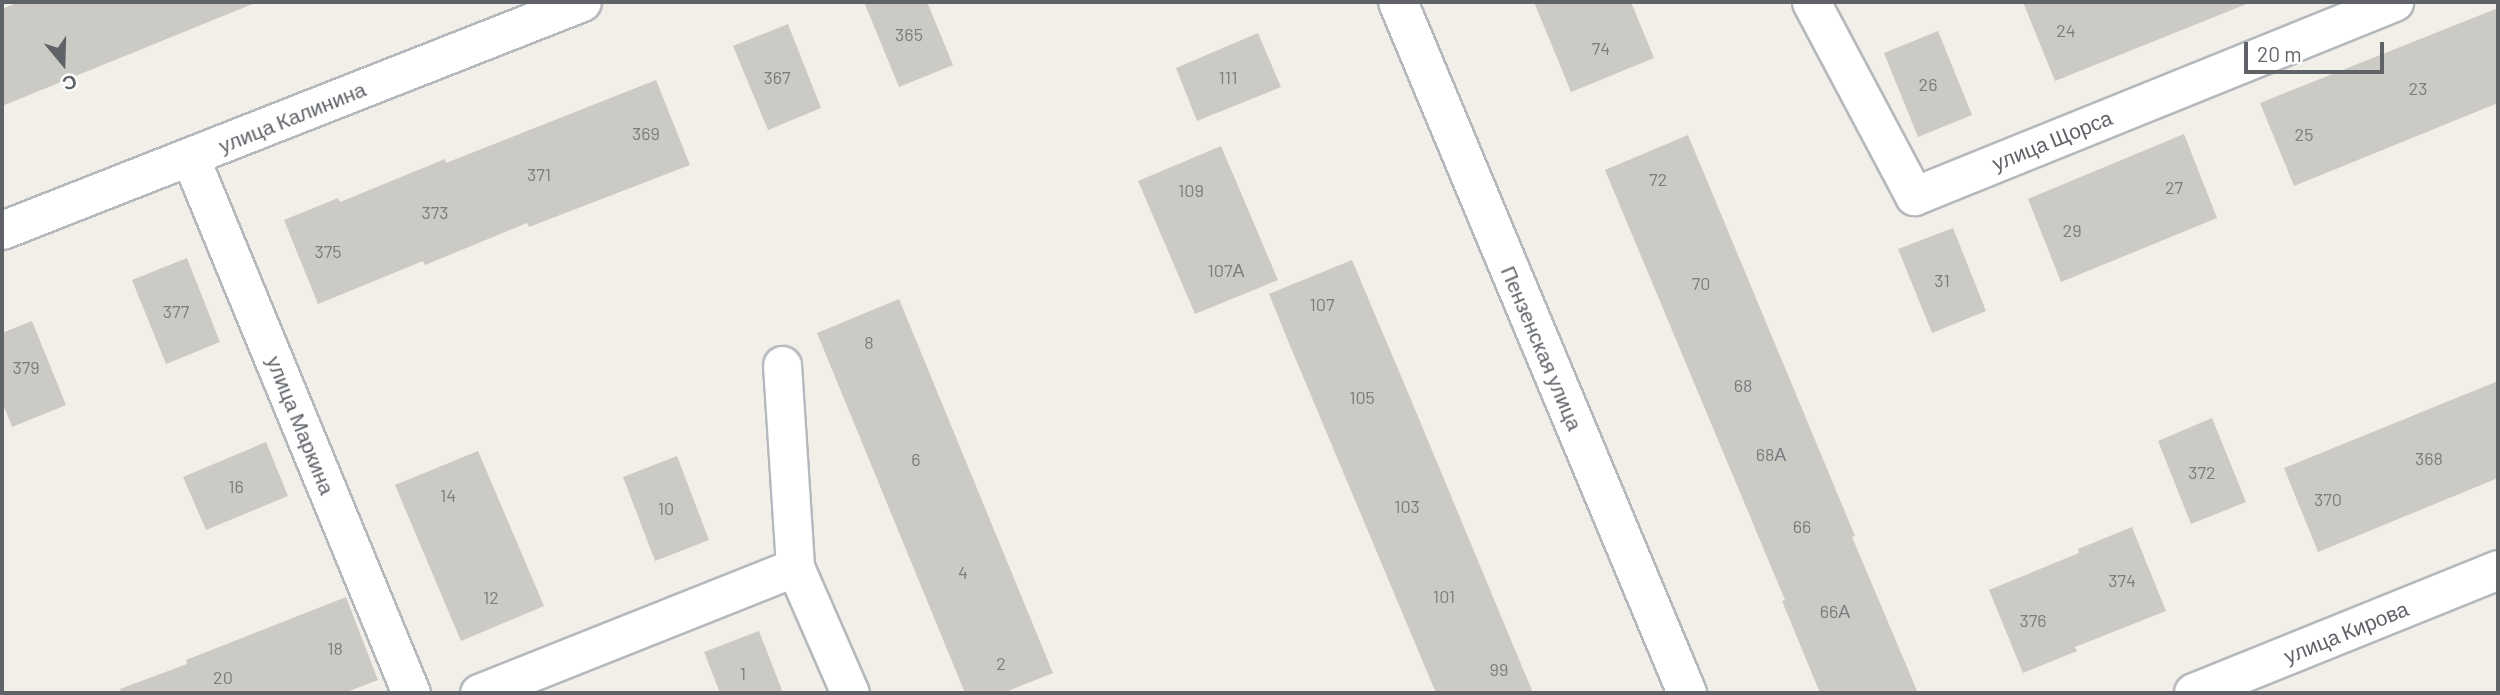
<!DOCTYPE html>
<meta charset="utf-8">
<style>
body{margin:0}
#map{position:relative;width:2500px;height:695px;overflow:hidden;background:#f1efe8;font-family:Barlow,sans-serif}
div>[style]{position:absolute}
.building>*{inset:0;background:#cccac5}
.roads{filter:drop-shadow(2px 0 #b5b8bc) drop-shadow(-2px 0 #b5b8bc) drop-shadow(0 2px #b5b8bc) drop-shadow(0 -2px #b5b8bc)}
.minor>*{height:37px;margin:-18.5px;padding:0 18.5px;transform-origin:18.5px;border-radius:18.5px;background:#fff}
.tertiary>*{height:38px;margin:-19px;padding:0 19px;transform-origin:19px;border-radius:19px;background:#fff}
span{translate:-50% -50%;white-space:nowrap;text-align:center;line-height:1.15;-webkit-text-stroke:6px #fff;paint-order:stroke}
.number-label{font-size:18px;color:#7a7d7f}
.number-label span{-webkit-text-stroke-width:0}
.street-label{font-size:21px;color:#5f6368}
.frame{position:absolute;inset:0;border:4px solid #5f6368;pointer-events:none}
.north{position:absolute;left:28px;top:28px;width:70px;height:70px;-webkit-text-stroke:5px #fff;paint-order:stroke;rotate:161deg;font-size:19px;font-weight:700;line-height:28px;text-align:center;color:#5f6368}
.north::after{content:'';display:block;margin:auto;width:24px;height:32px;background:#5f6368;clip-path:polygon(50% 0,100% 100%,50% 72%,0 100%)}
.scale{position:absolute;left:2244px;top:42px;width:140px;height:32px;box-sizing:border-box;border:4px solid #5f6368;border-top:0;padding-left:9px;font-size:21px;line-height:24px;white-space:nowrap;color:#5f6368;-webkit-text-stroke:5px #fff;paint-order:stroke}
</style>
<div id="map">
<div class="building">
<i style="clip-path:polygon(19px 2px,254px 2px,255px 3px,2px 106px,2px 9px)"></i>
<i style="clip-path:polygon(864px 2px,927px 2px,953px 65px,899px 87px)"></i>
<i style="clip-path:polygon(1534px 2px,1631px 2px,1654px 58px,1571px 92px)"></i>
<i style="clip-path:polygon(2023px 2px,2248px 2px,2249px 3px,2055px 81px)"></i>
<i style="clip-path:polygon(2498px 8px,2498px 103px,2294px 186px,2260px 103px)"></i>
<i style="clip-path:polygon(788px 24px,821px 108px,768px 130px,733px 46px)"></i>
<i style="clip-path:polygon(1938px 31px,1972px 115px,1918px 137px,1884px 53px)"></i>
<i style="clip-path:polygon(1258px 33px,1281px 87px,1197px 121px,1176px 68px)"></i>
<i style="clip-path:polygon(656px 80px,690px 165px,529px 227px,527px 223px,425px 265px,423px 261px,318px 304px,284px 220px,338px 198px,340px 202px,445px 159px,446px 163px)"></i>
<i style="clip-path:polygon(2184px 134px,2217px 218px,2061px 282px,2028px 199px)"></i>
<i style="clip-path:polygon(1688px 135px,1855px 536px,1852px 537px,1918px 693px,1820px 693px,1782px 601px,1785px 600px,1605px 170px)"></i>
<i style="clip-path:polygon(1221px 146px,1278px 280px,1195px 314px,1138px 181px)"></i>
<i style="clip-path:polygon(1953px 228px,1986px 311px,1932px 333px,1898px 249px)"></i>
<i style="clip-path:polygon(187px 258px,220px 342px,166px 364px,132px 280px)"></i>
<i style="clip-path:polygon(1352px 260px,1414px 407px,1533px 693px,1436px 693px,1291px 348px,1269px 294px)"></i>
<i style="clip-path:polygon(899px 299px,1053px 673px,1003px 693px,965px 693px,817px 333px)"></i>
<i style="clip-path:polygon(32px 321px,66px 405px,12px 427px,2px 401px,2px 333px)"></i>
<i style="clip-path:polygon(2498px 381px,2498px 478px,2318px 552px,2284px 468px)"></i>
<i style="clip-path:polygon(2212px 418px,2246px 502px,2191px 524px,2158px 441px)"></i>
<i style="clip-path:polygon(266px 442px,288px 496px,206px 530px,183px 477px)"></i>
<i style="clip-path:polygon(478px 451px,544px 606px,461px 641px,395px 485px)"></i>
<i style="clip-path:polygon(677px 456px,709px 540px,655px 561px,623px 477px)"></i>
<i style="clip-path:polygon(2132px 527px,2166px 611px,2075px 647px,2077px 651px,2023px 673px,1989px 590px,2079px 553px,2078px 549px)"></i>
<i style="clip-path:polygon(346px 597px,378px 680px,344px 693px,121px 693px,120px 689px,187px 664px,186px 660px)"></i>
<i style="clip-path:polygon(759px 631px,783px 693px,720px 693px,704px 652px)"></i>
</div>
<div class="roads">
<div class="minor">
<i style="left:1811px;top:2px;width:220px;rotate:62deg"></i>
<i style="left:1914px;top:196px;width:518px;rotate:-22.01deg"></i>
<i style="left:190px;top:157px;width:580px;rotate:67.59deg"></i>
<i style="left:2px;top:230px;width:623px;rotate:-21.46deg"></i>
<i style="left:782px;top:365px;width:202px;rotate:86.3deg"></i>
<i style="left:795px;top:567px;width:137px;rotate:66.4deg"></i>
<i style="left:479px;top:693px;width:340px;rotate:-21.7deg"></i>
</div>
<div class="tertiary">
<i style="left:1398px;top:2px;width:749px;rotate:67.3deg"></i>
<i style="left:2194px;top:693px;width:328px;rotate:-22deg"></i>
</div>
</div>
<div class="number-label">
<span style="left:2066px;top:30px">24</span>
<span style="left:909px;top:34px">365</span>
<span style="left:1601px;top:48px">74</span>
<span style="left:777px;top:77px">367</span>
<span style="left:1228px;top:77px">111</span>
<span style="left:1928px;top:84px">26</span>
<span style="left:2418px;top:88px">23</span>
<span style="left:646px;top:133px">369</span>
<span style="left:2304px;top:134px">25</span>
<span style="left:539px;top:174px">371</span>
<span style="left:1658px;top:179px">72</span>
<span style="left:2174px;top:187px">27</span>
<span style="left:1191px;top:190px">109</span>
<span style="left:435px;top:212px">373</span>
<span style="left:2072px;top:230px">29</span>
<span style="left:328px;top:251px">375</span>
<span style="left:1226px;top:270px">107А</span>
<span style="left:1942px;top:280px">31</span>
<span style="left:1701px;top:283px">70</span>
<span style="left:1322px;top:304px">107</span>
<span style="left:176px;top:311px">377</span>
<span style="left:869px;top:342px">8</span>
<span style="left:26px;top:367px">379</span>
<span style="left:1743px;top:385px">68</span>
<span style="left:1362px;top:397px">105</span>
<span style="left:1771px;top:454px">68А</span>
<span style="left:2429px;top:458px">368</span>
<span style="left:916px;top:459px">6</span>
<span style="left:2202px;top:472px">372</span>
<span style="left:236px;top:486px">16</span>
<span style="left:448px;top:495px">14</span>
<span style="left:2328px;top:499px">370</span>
<span style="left:1407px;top:506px">103</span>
<span style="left:666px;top:508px">10</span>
<span style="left:1802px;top:526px">66</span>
<span style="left:963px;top:572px">4</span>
<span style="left:2122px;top:580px">374</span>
<span style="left:1444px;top:596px">101</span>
<span style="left:491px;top:597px">12</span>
<span style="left:1835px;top:611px">66А</span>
<span style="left:2033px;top:620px">376</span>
<span style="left:335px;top:648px">18</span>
<span style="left:1001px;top:663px">2</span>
<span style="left:1499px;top:669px">99</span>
<span style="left:743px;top:673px">1</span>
<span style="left:223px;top:677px">20</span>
</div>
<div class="street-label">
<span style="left:292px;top:117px;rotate:-22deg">улица Калинина</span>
<span style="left:2052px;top:140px;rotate:-22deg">улица Щорса</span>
<span style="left:1542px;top:348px;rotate:67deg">Пензенская улица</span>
<span style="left:301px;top:425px;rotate:68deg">улица Маркина</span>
<span style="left:2346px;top:632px;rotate:-22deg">улица Кирова</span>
</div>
<div class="frame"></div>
<div class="north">С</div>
<div class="scale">20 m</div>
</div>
